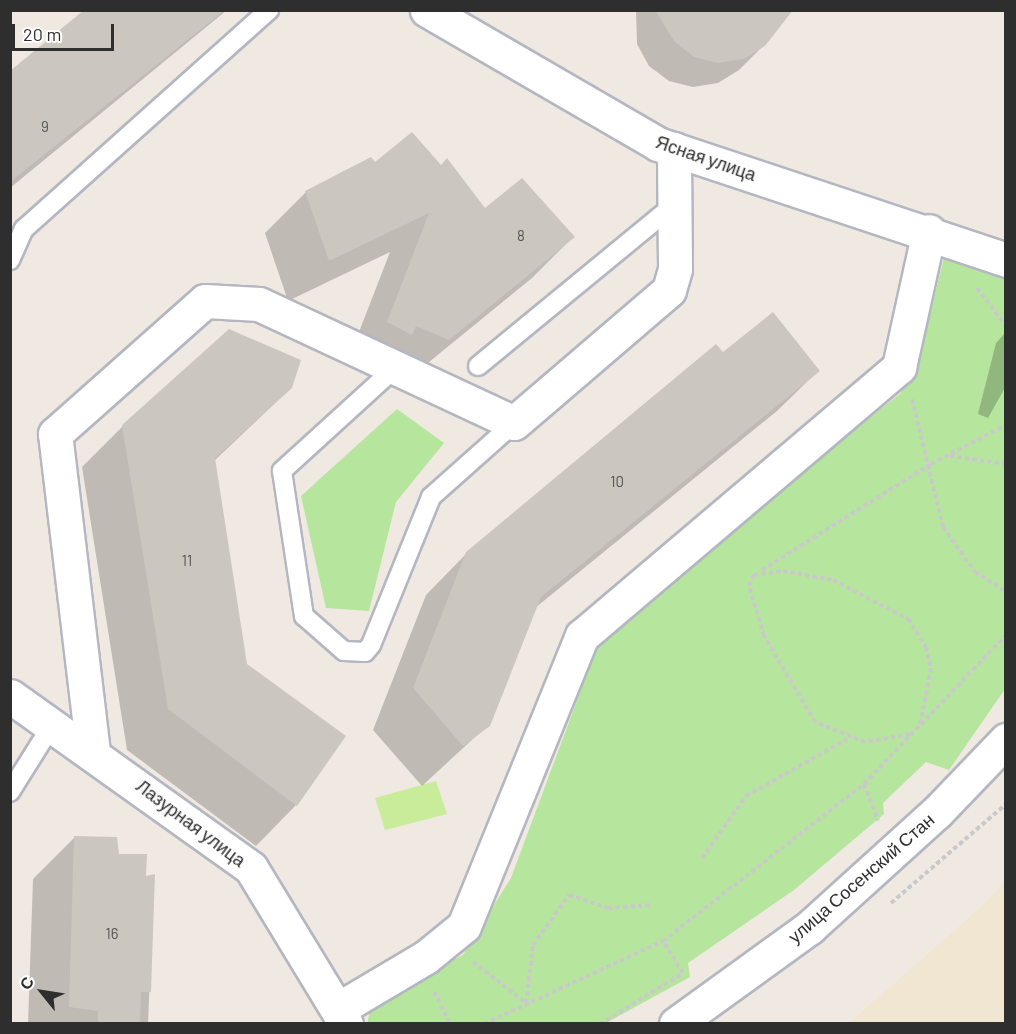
<!DOCTYPE html>
<meta charset="utf-8">
<style>
body{margin:0}
#map{position:relative;width:1016px;height:1034px;overflow:hidden;background:#efe9e1;font-family:Barlow,sans-serif}
div>[style]{position:absolute}
.education>*{inset:0;background:#f0e6d1}
.green>*{inset:0;background:#b6e59e}
.pitch>*{inset:0;background:#c9ec9a}
.shadow>*{inset:0;background:#0003}
.building>*{inset:0;background:#cbc7bf}
.path>*{height:4px;margin-top:-2px;transform-origin:0;background:repeating-linear-gradient(90deg,#c9c9c9 0 4.5px,transparent 0 7.5px)}
.roads{filter:drop-shadow(2px 0 #b4b7c1) drop-shadow(-2px 0 #b4b7c1) drop-shadow(0 2px #b4b7c1) drop-shadow(0 -2px #b4b7c1)}
.lane>*{height:18px;margin:-9px;padding:0 9px;transform-origin:9px;border-radius:9px;background:#fff}
.street>*{height:33px;margin:-16.5px;padding:0 16.5px;transform-origin:16.5px;border-radius:16.5px;background:#fff}
.secondary>*{height:33px;margin:-16.5px;padding:0 16.5px;transform-origin:16.5px;border-radius:16.5px;background:#fff}
span{translate:-50% -50%;white-space:nowrap;text-align:center;line-height:1.15;-webkit-text-stroke:6px #fff;paint-order:stroke}
.number-label{font-size:15px;color:#555452}
.number-label span{-webkit-text-stroke-width:0}
.street-label{font-size:18px;color:#2e2e2e}
.frame{position:absolute;inset:0;border:12px solid #2e2e2e;pointer-events:none}
.north{position:absolute;left:12px;top:962px;width:60px;height:60px;-webkit-text-stroke:4px #fff;paint-order:stroke;rotate:300deg;font-size:16px;font-weight:700;line-height:24px;text-align:center;color:#2e2e2e}
.north::after{content:'';display:block;margin:auto;width:21px;height:27px;background:#2e2e2e;clip-path:polygon(50% 0,100% 100%,50% 72%,0 100%)}
.scale{position:absolute;left:12px;top:24px;width:102px;height:27px;box-sizing:border-box;border:3px solid #2e2e2e;border-top:0;padding-left:8px;font-size:18px;line-height:21px;white-space:nowrap;color:#2e2e2e;-webkit-text-stroke:4px #fff;paint-order:stroke}
</style>
<div id="map">
<div class="education">
<i style="clip-path:polygon(1005px 882px,1005px 1023px,849px 1023px,980px 908px)"></i>
</div>
<div class="green">
<i style="clip-path:polygon(947px 245px,1005px 268px,1005px 689px,949px 770px,926px 762px,883px 803px,884px 814px,794px 890px,688px 963px,690px 977px,606px 1023px,367px 1024px,372px 1002px,463px 955px,511px 878px,604px 628px,901px 393px,920px 356px)"></i>
<i style="clip-path:polygon(397px 409px,444px 443px,396px 502px,369px 611px,326px 608px,301px 496px)"></i>
</div>
<div class="pitch">
<i style="clip-path:polygon(436px 781px,447px 814px,385px 830px,375px 798px)"></i>
</div>
<div class="shadow">
<i style="clip-path:polygon(87px 10px,227px 10px,10px 188px,10px 73px)"></i>
<i style="clip-path:polygon(636px 10px,783px 10px,764px 45px,739px 70px,718px 83px,693px 87px,669px 81px,649px 66px,637px 44px)"></i>
<i style="clip-path:polygon(375px 164px,440px 167px,485px 210px,573px 237px,532px 278px,407px 380px,377px 367px,370px 375px,347px 363px,390px 252px,288px 301px,265px 233px,306px 192px)"></i>
<i style="clip-path:polygon(1006px 332px,1006px 386px,988px 418px,978px 414px,996px 343px)"></i>
<i style="clip-path:polygon(723px 354px,818px 371px,777px 411px,535px 608px,488px 725px,422px 786px,373px 730px,426px 595px,467px 553px)"></i>
<i style="clip-path:polygon(291px 388px,214px 461px,245px 665px,296px 805px,256px 846px,127px 750px,82px 467px,123px 426px)"></i>
<i style="clip-path:polygon(75px 837px,118px 855px,145px 877px,154px 876px,148px 1024px,28px 1024px,33px 879px)"></i>
</div>
<div class="building">
<i style="clip-path:polygon(84px 10px,225px 10px,10px 182px,10px 71px)"></i>
<i style="clip-path:polygon(655px 10px,793px 10px,765px 46px,744px 59px,718px 63px,694px 57px,674px 41px)"></i>
<i style="clip-path:polygon(412px 132px,441px 165px,447px 158px,485px 208px,522px 178px,575px 237px,449px 340px,416px 326px,412px 335px,387px 322px,429px 213px,329px 261px,305px 191px,371px 157px,375px 162px)"></i>
<i style="clip-path:polygon(773px 312px,820px 371px,541px 597px,490px 726px,463px 746px,413px 688px,466px 552px,716px 344px,723px 352px)"></i>
<i style="clip-path:polygon(229px 329px,301px 360px,292px 388px,215px 458px,247px 664px,346px 736px,297px 806px,168px 709px,122px 425px)"></i>
<i style="clip-path:polygon(74px 836px,117px 837px,119px 854px,147px 854px,146px 876px,155px 874px,151px 992px,141px 992px,140px 1023px,98px 1023px,98px 1011px,69px 1007px)"></i>
</div>
<div class="path">
<i style="left:977px;top:288px;width:48px;rotate:52.7deg"></i>
<i style="left:912px;top:399px;width:132px;rotate:76.4deg"></i>
<i style="left:943px;top:527px;width:55px;rotate:54.6deg"></i>
<i style="left:975px;top:572px;width:36px;rotate:32deg"></i>
<i style="left:950px;top:456px;width:57px;rotate:8.1deg"></i>
<i style="left:762px;top:570px;width:199px;rotate:-32.1deg"></i>
<i style="left:931px;top:464px;width:85px;rotate:-27.5deg"></i>
<i style="left:910px;top:734px;width:46px;rotate:169.9deg"></i>
<i style="left:865px;top:742px;width:54px;rotate:-158.2deg"></i>
<i style="left:815px;top:722px;width:100px;rotate:-120.7deg"></i>
<i style="left:764px;top:636px;width:52px;rotate:-106.7deg"></i>
<i style="left:749px;top:586px;width:12px;rotate:-66deg"></i>
<i style="left:754px;top:575px;width:29px;rotate:-8deg"></i>
<i style="left:783px;top:571px;width:51px;rotate:10.2deg"></i>
<i style="left:833px;top:580px;width:85px;rotate:27.5deg"></i>
<i style="left:908px;top:619px;width:33px;rotate:57deg"></i>
<i style="left:926px;top:647px;width:22px;rotate:77deg"></i>
<i style="left:931px;top:668px;width:58px;rotate:100.9deg"></i>
<i style="left:864px;top:784px;width:39px;rotate:69deg"></i>
<i style="left:702px;top:858px;width:76px;rotate:-54.6deg"></i>
<i style="left:746px;top:796px;width:116px;rotate:-29.4deg"></i>
<i style="left:891px;top:903px;width:152px;rotate:-40.7deg"></i>
<i style="left:473px;top:962px;width:67px;rotate:37.7deg"></i>
<i style="left:526px;top:1003px;width:58px;rotate:-83.1deg"></i>
<i style="left:533px;top:945px;width:62px;rotate:-54.2deg"></i>
<i style="left:569px;top:895px;width:41px;rotate:18.4deg"></i>
<i style="left:608px;top:908px;width:45px;rotate:-3.8deg"></i>
<i style="left:434px;top:992px;width:36px;rotate:63deg"></i>
<i style="left:484px;top:1024px;width:197px;rotate:-24.9deg"></i>
<i style="left:663px;top:941px;width:255px;rotate:-38deg"></i>
<i style="left:864px;top:784px;width:206px;rotate:-46.4deg"></i>
<i style="left:600px;top:1024px;width:97px;rotate:-31.6deg"></i>
<i style="left:683px;top:973px;width:38px;rotate:-122deg"></i>
</div>
<div class="roads">
<div class="lane">
<i style="left:10px;top:260px;width:34px;rotate:-66deg"></i>
<i style="left:24px;top:229px;width:329px;rotate:-41.8deg"></i>
<i style="left:478px;top:366px;width:254px;rotate:-39.4deg"></i>
<i style="left:395px;top:368px;width:153px;rotate:137.7deg"></i>
<i style="left:282px;top:471px;width:147px;rotate:81.4deg"></i>
<i style="left:304px;top:616px;width:53px;rotate:41.2deg"></i>
<i style="left:344px;top:651px;width:21px;rotate:3deg"></i>
<i style="left:365px;top:652px;width:9px;rotate:-49deg"></i>
<i style="left:371px;top:645px;width:160px;rotate:-67.9deg"></i>
<i style="left:431px;top:497px;width:111px;rotate:-41.7deg"></i>
<i style="left:10px;top:792px;width:79px;rotate:-57.9deg"></i>
</div>
<div class="street">
<i style="left:427px;top:10px;width:267px;rotate:30.1deg"></i>
<i style="left:658px;top:144px;width:367px;rotate:18.4deg"></i>
<i style="left:10px;top:696px;width:296px;rotate:35.5deg"></i>
<i style="left:251px;top:868px;width:183px;rotate:58.7deg"></i>
<i style="left:93px;top:752px;width:320px;rotate:-96.8deg"></i>
<i style="left:55px;top:434px;width:200px;rotate:-41.6deg"></i>
<i style="left:205px;top:301px;width:54px;rotate:3.2deg"></i>
<i style="left:259px;top:304px;width:281px;rotate:25deg"></i>
<i style="left:514px;top:423px;width:204px;rotate:-40.6deg"></i>
<i style="left:669px;top:290px;width:22px;rotate:-74deg"></i>
<i style="left:675px;top:269px;width:120px;rotate:-90.5deg"></i>
<i style="left:340px;top:1008px;width:100px;rotate:-30.7deg"></i>
<i style="left:426px;top:957px;width:49px;rotate:-39.2deg"></i>
<i style="left:464px;top:926px;width:313px;rotate:-67.9deg"></i>
<i style="left:582px;top:636px;width:416px;rotate:-40.3deg"></i>
<i style="left:899px;top:367px;width:139px;rotate:-77.6deg"></i>
</div>
<div class="secondary">
<i style="left:676px;top:1024px;width:165px;rotate:-35.9deg"></i>
<i style="left:810px;top:927px;width:171px;rotate:-42.2deg"></i>
<i style="left:937px;top:812px;width:100px;rotate:-46.2deg"></i>
</div>
</div>
<div class="number-label">
<span style="left:45px;top:127px">9</span>
<span style="left:521px;top:236px">8</span>
<span style="left:617px;top:482px">10</span>
<span style="left:187px;top:561px">11</span>
<span style="left:112px;top:934px">16</span>
</div>
<div class="street-label">
<span style="left:706px;top:158px;rotate:19deg">Ясная улица</span>
<span style="left:191px;top:823px;rotate:37deg">Лазурная улица</span>
<span style="left:861px;top:878px;rotate:-41deg">улица Сосенский Стан</span>
</div>
<div class="frame"></div>
<div class="north">С</div>
<div class="scale">20 m</div>
</div>
